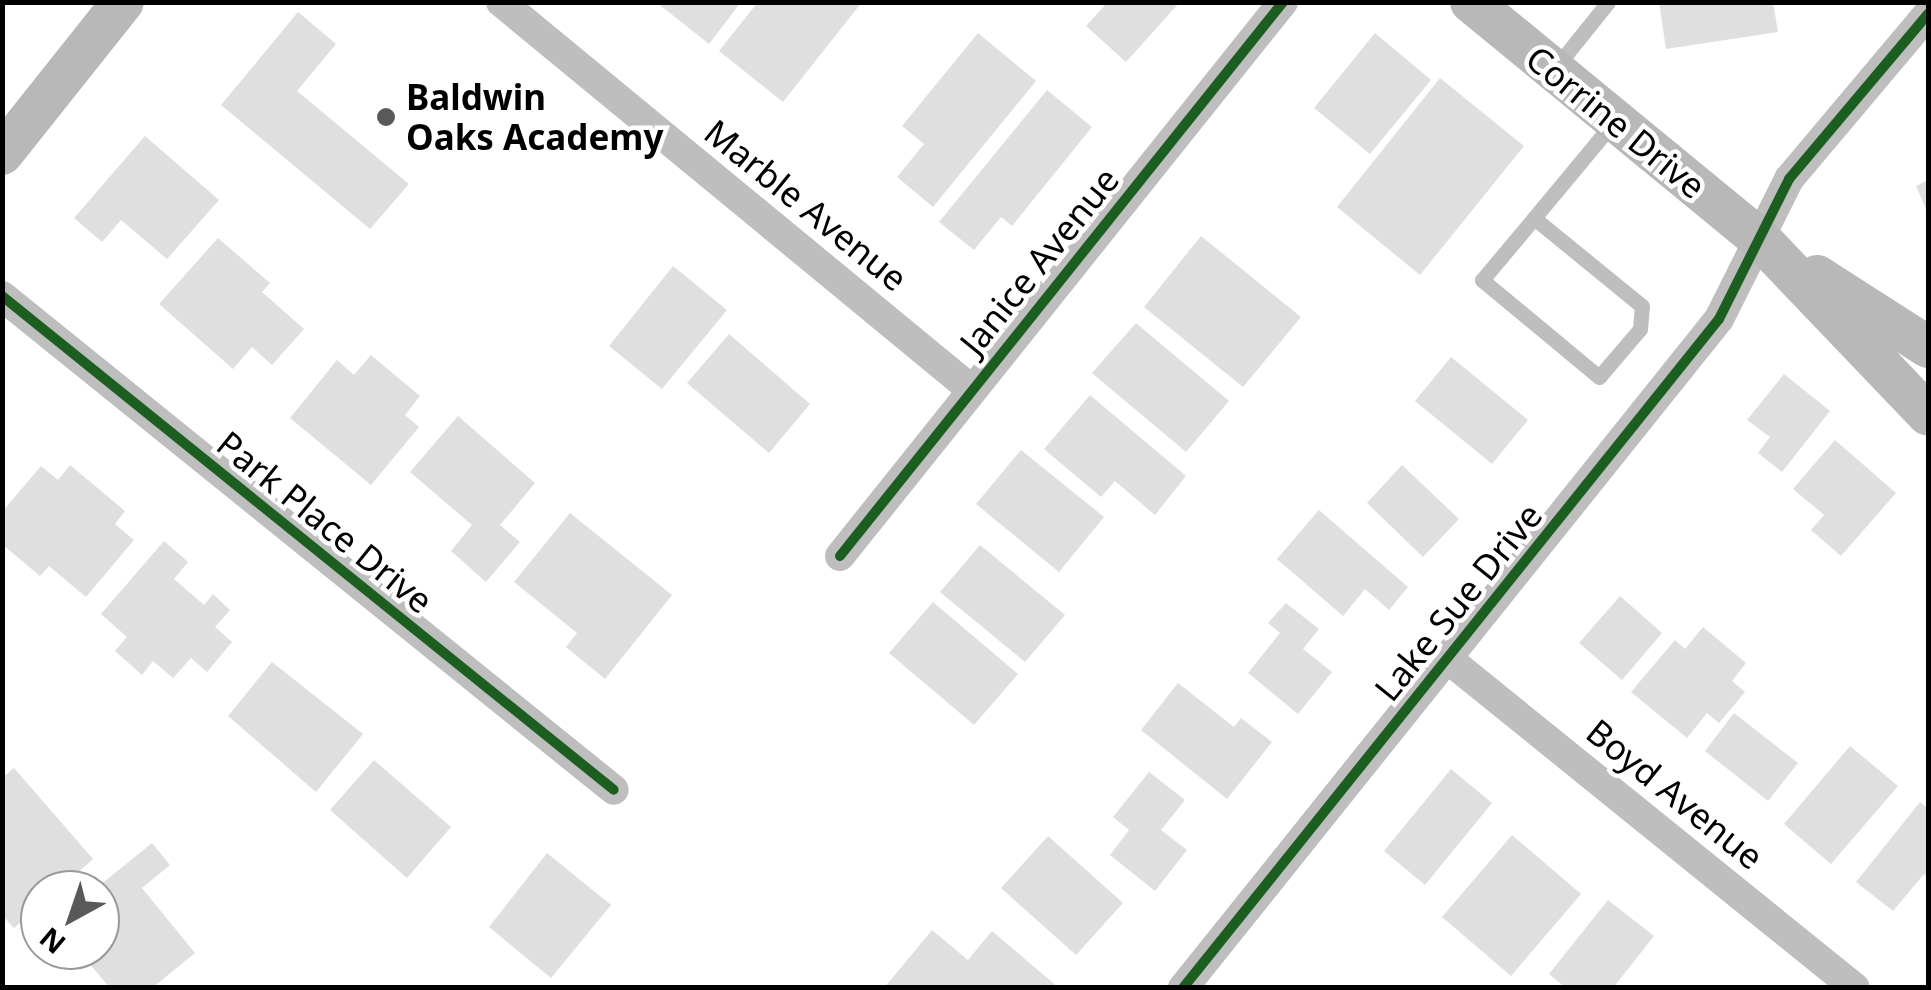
<!DOCTYPE html>
<style>
body{margin:0}
#map{position:relative;width:1931px;height:990px;overflow:hidden;background:#fff;font-family:"Noto Sans",sans-serif}
div>[style]{position:absolute}
.building>*{inset:0;background:#dfdfdf}
.lane>*{height:15px;margin:-7.5px;padding:0 7.5px;transform-origin:7.5px;border-radius:7.5px;background:#bebebe}
.street>*{height:30px;margin:-15px;padding:0 15px;transform-origin:15px;border-radius:15px;background:#bebebe}
.secondary>*{height:42px;margin:-21px;padding:0 21px;transform-origin:21px;border-radius:21px;background:#b8b8b8}
.cycleway>*{height:10px;margin:-5px;padding:0 5px;transform-origin:5px;border-radius:5px;background:#1b5e20}
.dots>*{width:28px;height:28px;translate:-50% -50%;box-sizing:border-box;border:5px solid #fff;border-radius:50%}
span{translate:-50% -50%;white-space:nowrap;text-align:center;line-height:1.15;-webkit-text-stroke:9px #fff;paint-order:stroke}
.poi-label{font-size:35px;color:#000;font-weight:700}
.left{translate:0 -50%;text-align:left}
.street-label{font-size:35px;color:#000}
.frame{position:absolute;inset:0;border:5px solid #000;pointer-events:none}
.north{position:absolute;left:20px;top:870px;width:100px;height:100px;box-sizing:border-box;background:#fff;border:2px solid #999;border-radius:50%;rotate:220deg;font-size:28px;font-weight:700;line-height:40px;text-align:center;color:#000}
.north::after{content:'';display:block;margin:auto;width:35px;height:45px;background:#595959;clip-path:polygon(50% 0,100% 100%,50% 72%,0 100%)}
</style>
<div id="map">
<div class="building">
<i style="clip-path:polygon(656px 2px,741px 2px,709px 44px)"></i>
<i style="clip-path:polygon(758px 2px,862px 2px,783px 102px,719px 51px)"></i>
<i style="clip-path:polygon(1108px 2px,1180px 2px,1126px 62px,1086px 26px)"></i>
<i style="clip-path:polygon(1659px 2px,1773px 2px,1778px 32px,1666px 49px)"></i>
<i style="clip-path:polygon(298px 12px,336px 44px,297px 91px,409px 184px,370px 229px,221px 105px)"></i>
<i style="clip-path:polygon(978px 33px,1036px 81px,933px 207px,897px 177px,924px 144px,902px 126px)"></i>
<i style="clip-path:polygon(1375px 33px,1431px 80px,1370px 154px,1314px 108px)"></i>
<i style="clip-path:polygon(1440px 78px,1524px 146px,1420px 275px,1337px 207px)"></i>
<i style="clip-path:polygon(1047px 90px,1092px 127px,1012px 226px,1001px 217px,974px 250px,939px 222px)"></i>
<i style="clip-path:polygon(145px 136px,219px 200px,167px 259px,121px 220px,102px 242px,74px 218px)"></i>
<i style="clip-path:polygon(1928px 180px,1928px 214px,1916px 186px)"></i>
<i style="clip-path:polygon(1201px 236px,1301px 317px,1243px 387px,1144px 307px)"></i>
<i style="clip-path:polygon(218px 238px,270px 283px,262px 292px,304px 329px,272px 365px,252px 347px,233px 369px,159px 304px)"></i>
<i style="clip-path:polygon(673px 266px,727px 310px,662px 389px,609px 346px)"></i>
<i style="clip-path:polygon(1136px 323px,1229px 401px,1186px 452px,1092px 373px)"></i>
<i style="clip-path:polygon(729px 334px,810px 404px,769px 453px,687px 383px)"></i>
<i style="clip-path:polygon(371px 355px,420px 396px,405px 415px,419px 427px,371px 485px,290px 418px,337px 360px,354px 375px)"></i>
<i style="clip-path:polygon(1451px 357px,1528px 420px,1492px 464px,1415px 401px)"></i>
<i style="clip-path:polygon(1784px 374px,1830px 411px,1782px 472px,1758px 453px,1770px 437px,1747px 420px)"></i>
<i style="clip-path:polygon(1090px 395px,1186px 476px,1155px 515px,1115px 481px,1101px 497px,1044px 449px)"></i>
<i style="clip-path:polygon(458px 416px,535px 483px,500px 525px,520px 542px,486px 582px,451px 551px,472px 525px,410px 472px)"></i>
<i style="clip-path:polygon(1835px 440px,1896px 493px,1841px 556px,1811px 530px,1824px 515px,1793px 489px)"></i>
<i style="clip-path:polygon(1021px 450px,1104px 517px,1059px 572px,976px 504px)"></i>
<i style="clip-path:polygon(70px 465px,125px 511px,115px 524px,134px 540px,86px 597px,49px 566px,40px 576px,2px 544px,2px 512px,41px 466px,58px 480px)"></i>
<i style="clip-path:polygon(1402px 465px,1459px 519px,1423px 557px,1367px 503px)"></i>
<i style="clip-path:polygon(1319px 510px,1408px 587px,1389px 610px,1365px 589px,1343px 616px,1277px 559px)"></i>
<i style="clip-path:polygon(570px 513px,672px 595px,605px 679px,566px 647px,577px 633px,514px 582px)"></i>
<i style="clip-path:polygon(164px 541px,188px 562px,174px 579px,204px 605px,213px 594px,230px 610px,215px 627px,232px 642px,207px 672px,191px 658px,173px 678px,153px 661px,142px 675px,115px 651px,127px 637px,101px 614px)"></i>
<i style="clip-path:polygon(980px 545px,1065px 615px,1025px 662px,940px 592px)"></i>
<i style="clip-path:polygon(1620px 596px,1662px 633px,1622px 680px,1579px 643px)"></i>
<i style="clip-path:polygon(933px 602px,1018px 674px,974px 725px,889px 653px)"></i>
<i style="clip-path:polygon(1286px 603px,1319px 629px,1303px 649px,1332px 672px,1298px 714px,1248px 673px,1280px 633px,1268px 623px)"></i>
<i style="clip-path:polygon(1703px 627px,1746px 663px,1732px 681px,1745px 692px,1719px 723px,1707px 713px,1687px 738px,1631px 692px,1675px 640px,1685px 649px)"></i>
<i style="clip-path:polygon(272px 662px,363px 734px,316px 792px,228px 716px)"></i>
<i style="clip-path:polygon(1178px 683px,1234px 727px,1241px 718px,1272px 742px,1227px 799px,1141px 730px)"></i>
<i style="clip-path:polygon(1734px 713px,1798px 763px,1768px 801px,1705px 751px)"></i>
<i style="clip-path:polygon(1850px 746px,1898px 786px,1831px 864px,1784px 824px)"></i>
<i style="clip-path:polygon(374px 760px,451px 827px,407px 878px,330px 810px)"></i>
<i style="clip-path:polygon(14px 768px,93px 859px,58px 890px,40px 890px,40px 905px,14px 928px,2px 915px,2px 778px)"></i>
<i style="clip-path:polygon(1451px 769px,1492px 803px,1425px 885px,1384px 851px)"></i>
<i style="clip-path:polygon(1149px 772px,1185px 800px,1161px 830px,1187px 850px,1155px 891px,1110px 855px,1129px 830px,1113px 817px)"></i>
<i style="clip-path:polygon(1920px 802px,1928px 808px,1928px 878px,1924px 874px,1893px 911px,1856px 882px)"></i>
<i style="clip-path:polygon(1512px 835px,1581px 894px,1511px 976px,1442px 917px)"></i>
<i style="clip-path:polygon(1048px 836px,1123px 903px,1076px 955px,1001px 888px)"></i>
<i style="clip-path:polygon(152px 843px,170px 865px,142px 888px,195px 953px,152px 988px,110px 988px,78px 950px,100px 950px,100px 890px,94px 890px)"></i>
<i style="clip-path:polygon(547px 853px,611px 905px,551px 978px,489px 927px)"></i>
<i style="clip-path:polygon(1608px 900px,1654px 936px,1613px 988px,1566px 988px,1549px 974px)"></i>
<i style="clip-path:polygon(932px 930px,968px 960px,992px 931px,1059px 988px,884px 988px)"></i>
</div>
<div class="lane">
<i style="left:1556px;top:67px;width:83px;rotate:-51.3deg"></i>
<i style="left:1534px;top:218px;width:139px;rotate:39.2deg"></i>
<i style="left:1642px;top:306px;width:23px;rotate:95deg"></i>
<i style="left:1640px;top:329px;width:63px;rotate:130.5deg"></i>
<i style="left:1599px;top:377px;width:152px;rotate:-140.3deg"></i>
<i style="left:1482px;top:280px;width:81px;rotate:-50deg"></i>
<i style="left:1534px;top:218px;width:122px;rotate:-50.3deg"></i>
</div>
<div class="street">
<i style="left:501px;top:2px;width:610px;rotate:39.48deg"></i>
<i style="left:2px;top:296px;width:786px;rotate:38.91deg"></i>
<i style="left:840px;top:556px;width:709px;rotate:-51.35deg"></i>
<i style="left:1448px;top:659px;width:523px;rotate:38.95deg"></i>
<i style="left:1183px;top:988px;width:857px;rotate:-51.3deg"></i>
<i style="left:1719px;top:319px;width:157px;rotate:-63.4deg"></i>
<i style="left:1789px;top:179px;width:216px;rotate:-49.9deg"></i>
</div>
<div class="secondary">
<i style="left:1471px;top:2px;width:377px;rotate:39.4deg"></i>
<i style="left:1762px;top:241px;width:240px;rotate:46.3deg"></i>
<i style="left:2px;top:154px;width:194px;rotate:-51.5deg"></i>
<i style="left:1817px;top:276px;width:132px;rotate:32.6deg"></i>
</div>
<div class="cycleway">
<i style="left:2px;top:296px;width:786px;rotate:38.91deg"></i>
<i style="left:840px;top:556px;width:709px;rotate:-51.35deg"></i>
<i style="left:1183px;top:988px;width:857px;rotate:-51.3deg"></i>
<i style="left:1719px;top:319px;width:157px;rotate:-63.4deg"></i>
<i style="left:1789px;top:179px;width:216px;rotate:-49.9deg"></i>
</div>
<div class="dots">
<i style="left:386px;top:117px;background:#595959"></i>
</div>
<div class="poi-label">
<span class="left" style="left:406px;top:117px">Baldwin<br>Oaks Academy</span>
</div>
<div class="street-label">
<span style="left:1616px;top:122px;rotate:39deg">Corrine Drive</span>
<span style="left:806px;top:205px;rotate:39deg">Marble Avenue</span>
<span style="left:1039px;top:261px;rotate:-51deg">Janice Avenue</span>
<span style="left:325px;top:522px;rotate:39deg">Park Place Drive</span>
<span style="left:1458px;top:602px;rotate:-51deg">Lake Sue Drive</span>
<span style="left:1675px;top:794px;rotate:39deg">Boyd Avenue</span>
</div>
<div class="frame"></div>
<div class="north">N</div>
</div>
